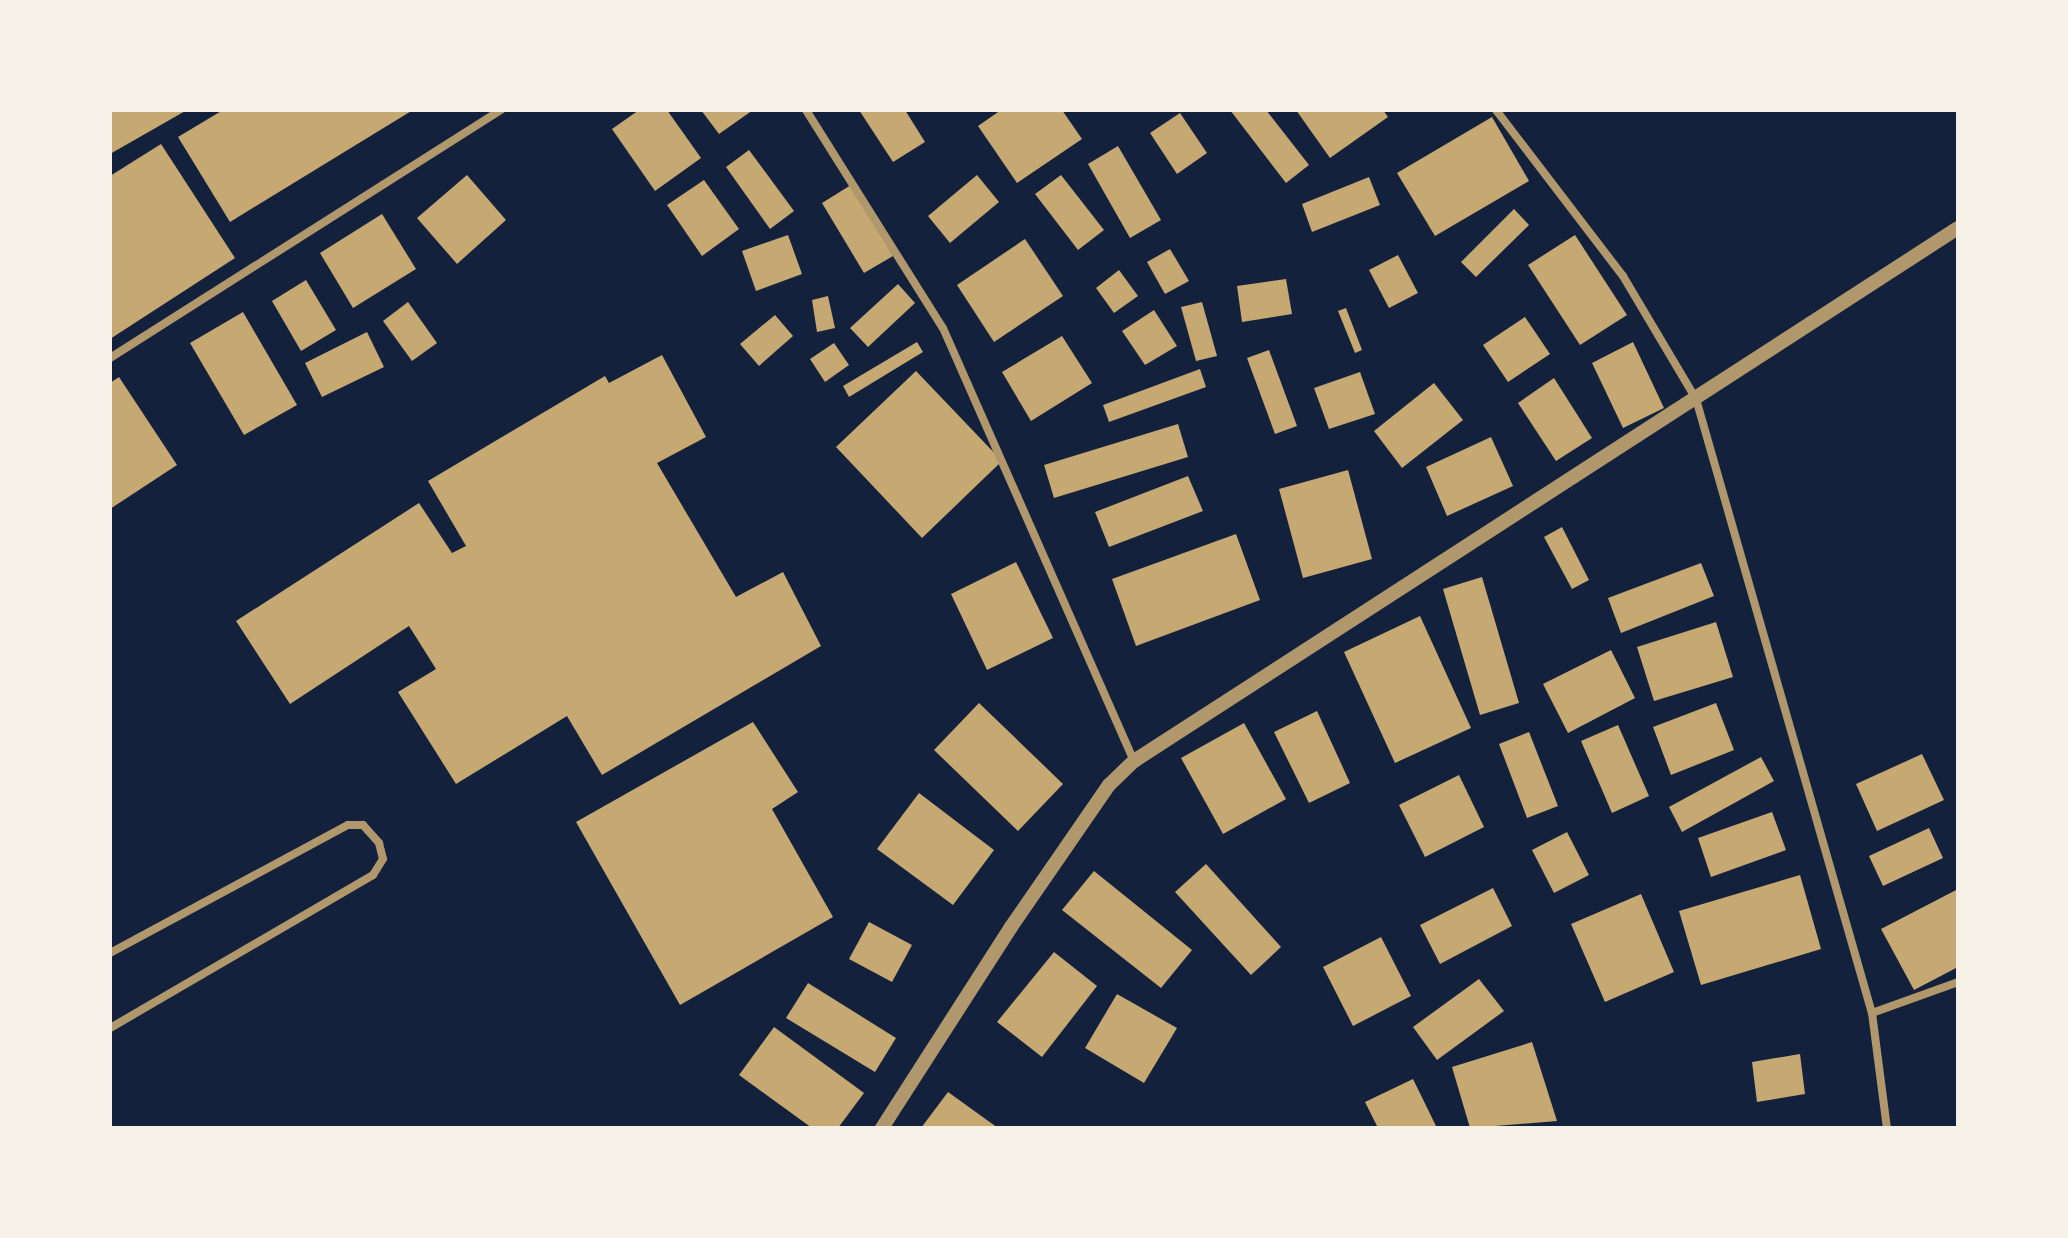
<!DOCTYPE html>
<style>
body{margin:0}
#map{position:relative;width:2068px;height:1238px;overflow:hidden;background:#14213d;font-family:Cabin,sans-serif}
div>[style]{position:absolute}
.building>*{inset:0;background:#c6a872}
.minor>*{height:8px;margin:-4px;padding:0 4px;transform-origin:4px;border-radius:4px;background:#b1986c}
.tertiary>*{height:14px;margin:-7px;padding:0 7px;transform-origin:7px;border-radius:7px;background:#b1986c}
span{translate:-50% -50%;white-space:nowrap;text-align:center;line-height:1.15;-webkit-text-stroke:8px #f6f1e7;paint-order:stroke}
.frame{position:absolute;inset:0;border:112px solid #f6f1e7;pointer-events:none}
</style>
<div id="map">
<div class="building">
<i style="clip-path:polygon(110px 110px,187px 110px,110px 154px)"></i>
<i style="clip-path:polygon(223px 110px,413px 110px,230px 222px,178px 137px)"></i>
<i style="clip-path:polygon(639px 110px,667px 110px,701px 158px,655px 191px,612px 129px)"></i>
<i style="clip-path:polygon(701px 110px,753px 110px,719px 134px)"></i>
<i style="clip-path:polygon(859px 110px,905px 110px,925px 142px,893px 162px)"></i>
<i style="clip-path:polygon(1001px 110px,1062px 110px,1082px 139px,1017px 183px,978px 126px)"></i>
<i style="clip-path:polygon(1230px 110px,1266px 110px,1309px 165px,1286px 183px)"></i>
<i style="clip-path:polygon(1296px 110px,1383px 110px,1388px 117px,1330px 158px)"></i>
<i style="clip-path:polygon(1180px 113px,1207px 153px,1177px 174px,1150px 133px)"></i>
<i style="clip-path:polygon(1492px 117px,1529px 181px,1435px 236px,1397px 173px)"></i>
<i style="clip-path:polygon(161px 144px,235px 258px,110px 339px,110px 176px)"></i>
<i style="clip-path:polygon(1118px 146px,1161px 220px,1130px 238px,1088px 164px)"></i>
<i style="clip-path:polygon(749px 150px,794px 211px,770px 229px,726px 167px)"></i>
<i style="clip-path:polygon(467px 175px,506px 220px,457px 264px,417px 218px)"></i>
<i style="clip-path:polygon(977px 175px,999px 202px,950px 243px,928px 216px)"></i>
<i style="clip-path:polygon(1061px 175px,1104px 230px,1078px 250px,1035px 194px)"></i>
<i style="clip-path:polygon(1369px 177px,1380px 205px,1312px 232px,1302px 204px)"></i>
<i style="clip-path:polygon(704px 180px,739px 229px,702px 256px,667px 205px)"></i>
<i style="clip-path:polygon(851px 185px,893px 256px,864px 273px,822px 203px)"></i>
<i style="clip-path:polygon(1514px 209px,1529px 225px,1476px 277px,1461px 262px)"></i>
<i style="clip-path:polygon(382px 214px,416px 269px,353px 308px,320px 253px)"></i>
<i style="clip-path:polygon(788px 235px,802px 274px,756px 291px,742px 251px)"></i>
<i style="clip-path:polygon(1575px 235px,1627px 315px,1580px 345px,1528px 265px)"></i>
<i style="clip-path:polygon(1025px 239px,1063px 296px,994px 342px,957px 285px)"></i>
<i style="clip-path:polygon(1170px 249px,1189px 281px,1165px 294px,1147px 262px)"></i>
<i style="clip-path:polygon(1398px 255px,1418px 293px,1389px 308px,1369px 270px)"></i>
<i style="clip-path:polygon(1119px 270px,1138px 296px,1114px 313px,1096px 288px)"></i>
<i style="clip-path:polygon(1286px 279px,1292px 314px,1242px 322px,1237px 286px)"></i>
<i style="clip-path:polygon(306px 280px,336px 330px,301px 351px,272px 301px)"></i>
<i style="clip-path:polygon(898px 284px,915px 303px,868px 347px,850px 328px)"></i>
<i style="clip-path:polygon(828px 296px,835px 328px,817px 332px,812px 300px)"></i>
<i style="clip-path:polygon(408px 302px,437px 343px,412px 361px,383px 321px)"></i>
<i style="clip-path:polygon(1202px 302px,1217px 356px,1196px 361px,1181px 307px)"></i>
<i style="clip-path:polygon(1346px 308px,1362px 350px,1355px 353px,1338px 311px)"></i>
<i style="clip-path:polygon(1154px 310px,1177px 346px,1145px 365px,1122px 331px)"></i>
<i style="clip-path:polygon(243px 312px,297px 405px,244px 435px,190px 343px)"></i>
<i style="clip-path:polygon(775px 315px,793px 336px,759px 366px,740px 344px)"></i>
<i style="clip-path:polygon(1525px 317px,1550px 354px,1508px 382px,1483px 345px)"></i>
<i style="clip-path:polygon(367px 332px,384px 367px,322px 397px,305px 363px)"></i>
<i style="clip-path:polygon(1062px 336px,1092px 383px,1031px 421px,1002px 372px)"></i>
<i style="clip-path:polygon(917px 342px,923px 352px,849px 397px,843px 386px)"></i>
<i style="clip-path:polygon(1633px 342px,1664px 408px,1623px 428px,1592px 363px)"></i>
<i style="clip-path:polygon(834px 343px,849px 365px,825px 382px,810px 359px)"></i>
<i style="clip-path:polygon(1269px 350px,1297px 426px,1275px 434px,1247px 358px)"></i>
<i style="clip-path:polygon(662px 355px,706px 437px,657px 463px,736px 597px,783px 572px,821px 646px,602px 775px,567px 716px,456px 784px,398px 692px,436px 669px,409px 626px,290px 704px,236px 621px,419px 503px,452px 553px,466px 546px,428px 481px,605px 376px,609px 383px)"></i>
<i style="clip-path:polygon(1200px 369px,1206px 387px,1109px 422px,1103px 405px)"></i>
<i style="clip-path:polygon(916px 371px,1002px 461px,922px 538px,836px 447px)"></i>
<i style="clip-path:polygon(1360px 372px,1375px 414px,1329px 429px,1314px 388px)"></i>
<i style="clip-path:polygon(119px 377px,177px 465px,110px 509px,110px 383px)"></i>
<i style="clip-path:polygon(1554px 378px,1592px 438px,1556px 461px,1518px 403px)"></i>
<i style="clip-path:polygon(1434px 383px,1463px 420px,1402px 468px,1374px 431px)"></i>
<i style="clip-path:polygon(1178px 424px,1188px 457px,1054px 498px,1044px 465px)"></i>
<i style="clip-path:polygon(1491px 437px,1513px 486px,1447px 516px,1426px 467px)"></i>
<i style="clip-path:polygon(1348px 470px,1372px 559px,1303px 578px,1279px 489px)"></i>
<i style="clip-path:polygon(1188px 476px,1203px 511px,1109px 547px,1095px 512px)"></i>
<i style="clip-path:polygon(1562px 527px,1589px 580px,1572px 589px,1544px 537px)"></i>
<i style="clip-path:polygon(1236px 534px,1260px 600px,1136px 646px,1112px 579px)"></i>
<i style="clip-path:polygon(1016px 562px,1053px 638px,987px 670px,951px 594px)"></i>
<i style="clip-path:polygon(1701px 563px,1714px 596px,1621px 633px,1608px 598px)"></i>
<i style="clip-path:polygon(1482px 577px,1519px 703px,1480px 715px,1443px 589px)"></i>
<i style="clip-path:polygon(1420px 616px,1471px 728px,1395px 763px,1344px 652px)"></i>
<i style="clip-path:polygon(1716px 622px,1733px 677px,1654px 701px,1637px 647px)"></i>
<i style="clip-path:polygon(1611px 650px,1635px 698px,1568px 733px,1543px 684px)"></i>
<i style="clip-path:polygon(979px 703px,1063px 784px,1018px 831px,934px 750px)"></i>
<i style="clip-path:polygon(1716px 703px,1734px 750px,1671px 775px,1653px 727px)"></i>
<i style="clip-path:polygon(1317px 711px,1350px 783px,1309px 803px,1274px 732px)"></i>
<i style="clip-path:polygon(753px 722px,798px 792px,772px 809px,833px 917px,680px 1005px,576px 822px)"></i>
<i style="clip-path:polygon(1244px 723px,1286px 799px,1223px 834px,1181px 758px)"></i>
<i style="clip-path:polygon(1618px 725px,1649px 796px,1612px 813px,1581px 741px)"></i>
<i style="clip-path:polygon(1529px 732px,1558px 806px,1527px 818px,1499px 744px)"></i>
<i style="clip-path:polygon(1922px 754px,1944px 800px,1877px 831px,1856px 784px)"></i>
<i style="clip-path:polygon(1761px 757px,1774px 781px,1682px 832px,1669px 807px)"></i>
<i style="clip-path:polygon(1459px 775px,1484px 827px,1425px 857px,1399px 805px)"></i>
<i style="clip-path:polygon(919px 793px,994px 850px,953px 905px,877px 849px)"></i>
<i style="clip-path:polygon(1772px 812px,1786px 850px,1711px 877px,1698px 838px)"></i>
<i style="clip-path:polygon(1929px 828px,1943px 858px,1883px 886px,1869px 856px)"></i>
<i style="clip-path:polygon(1567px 832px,1589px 875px,1554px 893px,1532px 850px)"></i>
<i style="clip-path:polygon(1206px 864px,1281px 947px,1251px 975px,1175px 892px)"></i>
<i style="clip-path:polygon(1094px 871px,1192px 950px,1161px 988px,1062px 910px)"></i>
<i style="clip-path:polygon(1800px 875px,1821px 949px,1701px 985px,1679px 911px)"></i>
<i style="clip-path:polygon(1493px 888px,1512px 926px,1440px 964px,1420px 925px)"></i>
<i style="clip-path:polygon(1958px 889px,1958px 967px,1914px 990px,1881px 929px)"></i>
<i style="clip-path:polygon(1641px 894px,1674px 972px,1605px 1002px,1571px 924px)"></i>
<i style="clip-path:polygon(869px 922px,912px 945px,892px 982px,849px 959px)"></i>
<i style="clip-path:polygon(1381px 937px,1411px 996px,1353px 1026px,1323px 967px)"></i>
<i style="clip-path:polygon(1054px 952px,1097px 986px,1042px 1057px,997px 1022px)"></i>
<i style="clip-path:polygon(1479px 979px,1504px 1011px,1437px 1060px,1413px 1027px)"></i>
<i style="clip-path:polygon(808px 983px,896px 1038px,875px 1072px,786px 1018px)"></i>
<i style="clip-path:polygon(1117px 994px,1177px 1028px,1144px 1083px,1085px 1048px)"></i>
<i style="clip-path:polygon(774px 1027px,864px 1093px,838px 1128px,812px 1128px,739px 1075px)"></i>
<i style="clip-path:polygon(1532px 1042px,1557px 1121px,1470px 1128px,1452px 1067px)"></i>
<i style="clip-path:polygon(1800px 1054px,1805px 1094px,1757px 1102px,1752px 1062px)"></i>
<i style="clip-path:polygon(1413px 1079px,1437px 1128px,1378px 1128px,1365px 1102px)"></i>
<i style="clip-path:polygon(948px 1092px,998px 1128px,921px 1128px)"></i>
</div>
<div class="minor">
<i style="left:806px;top:110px;width:257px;rotate:57.9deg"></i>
<i style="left:943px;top:328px;width:473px;rotate:66.2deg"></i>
<i style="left:1496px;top:110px;width:209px;rotate:52.6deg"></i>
<i style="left:1623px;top:276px;width:143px;rotate:59.3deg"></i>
<i style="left:1696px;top:399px;width:639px;rotate:74.01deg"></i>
<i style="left:1872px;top:1013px;width:116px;rotate:82.6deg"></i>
<i style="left:110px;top:358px;width:463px;rotate:-32.4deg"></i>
<i style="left:110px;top:953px;width:270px;rotate:-28.3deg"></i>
<i style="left:348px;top:825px;width:15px"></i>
<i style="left:363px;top:825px;width:24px;rotate:48deg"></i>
<i style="left:379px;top:843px;width:16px;rotate:76deg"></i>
<i style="left:383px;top:859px;width:19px;rotate:122deg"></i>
<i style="left:373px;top:875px;width:304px;rotate:149.8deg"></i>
<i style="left:1872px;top:1013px;width:91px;rotate:-19.8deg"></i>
</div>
<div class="tertiary">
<i style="left:882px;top:1128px;width:239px;rotate:-57.3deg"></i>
<i style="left:1011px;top:927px;width:173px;rotate:-55.4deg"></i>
<i style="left:1109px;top:785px;width:35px;rotate:-44deg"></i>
<i style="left:1134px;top:761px;width:981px;rotate:-32.9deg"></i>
</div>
<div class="frame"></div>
</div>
